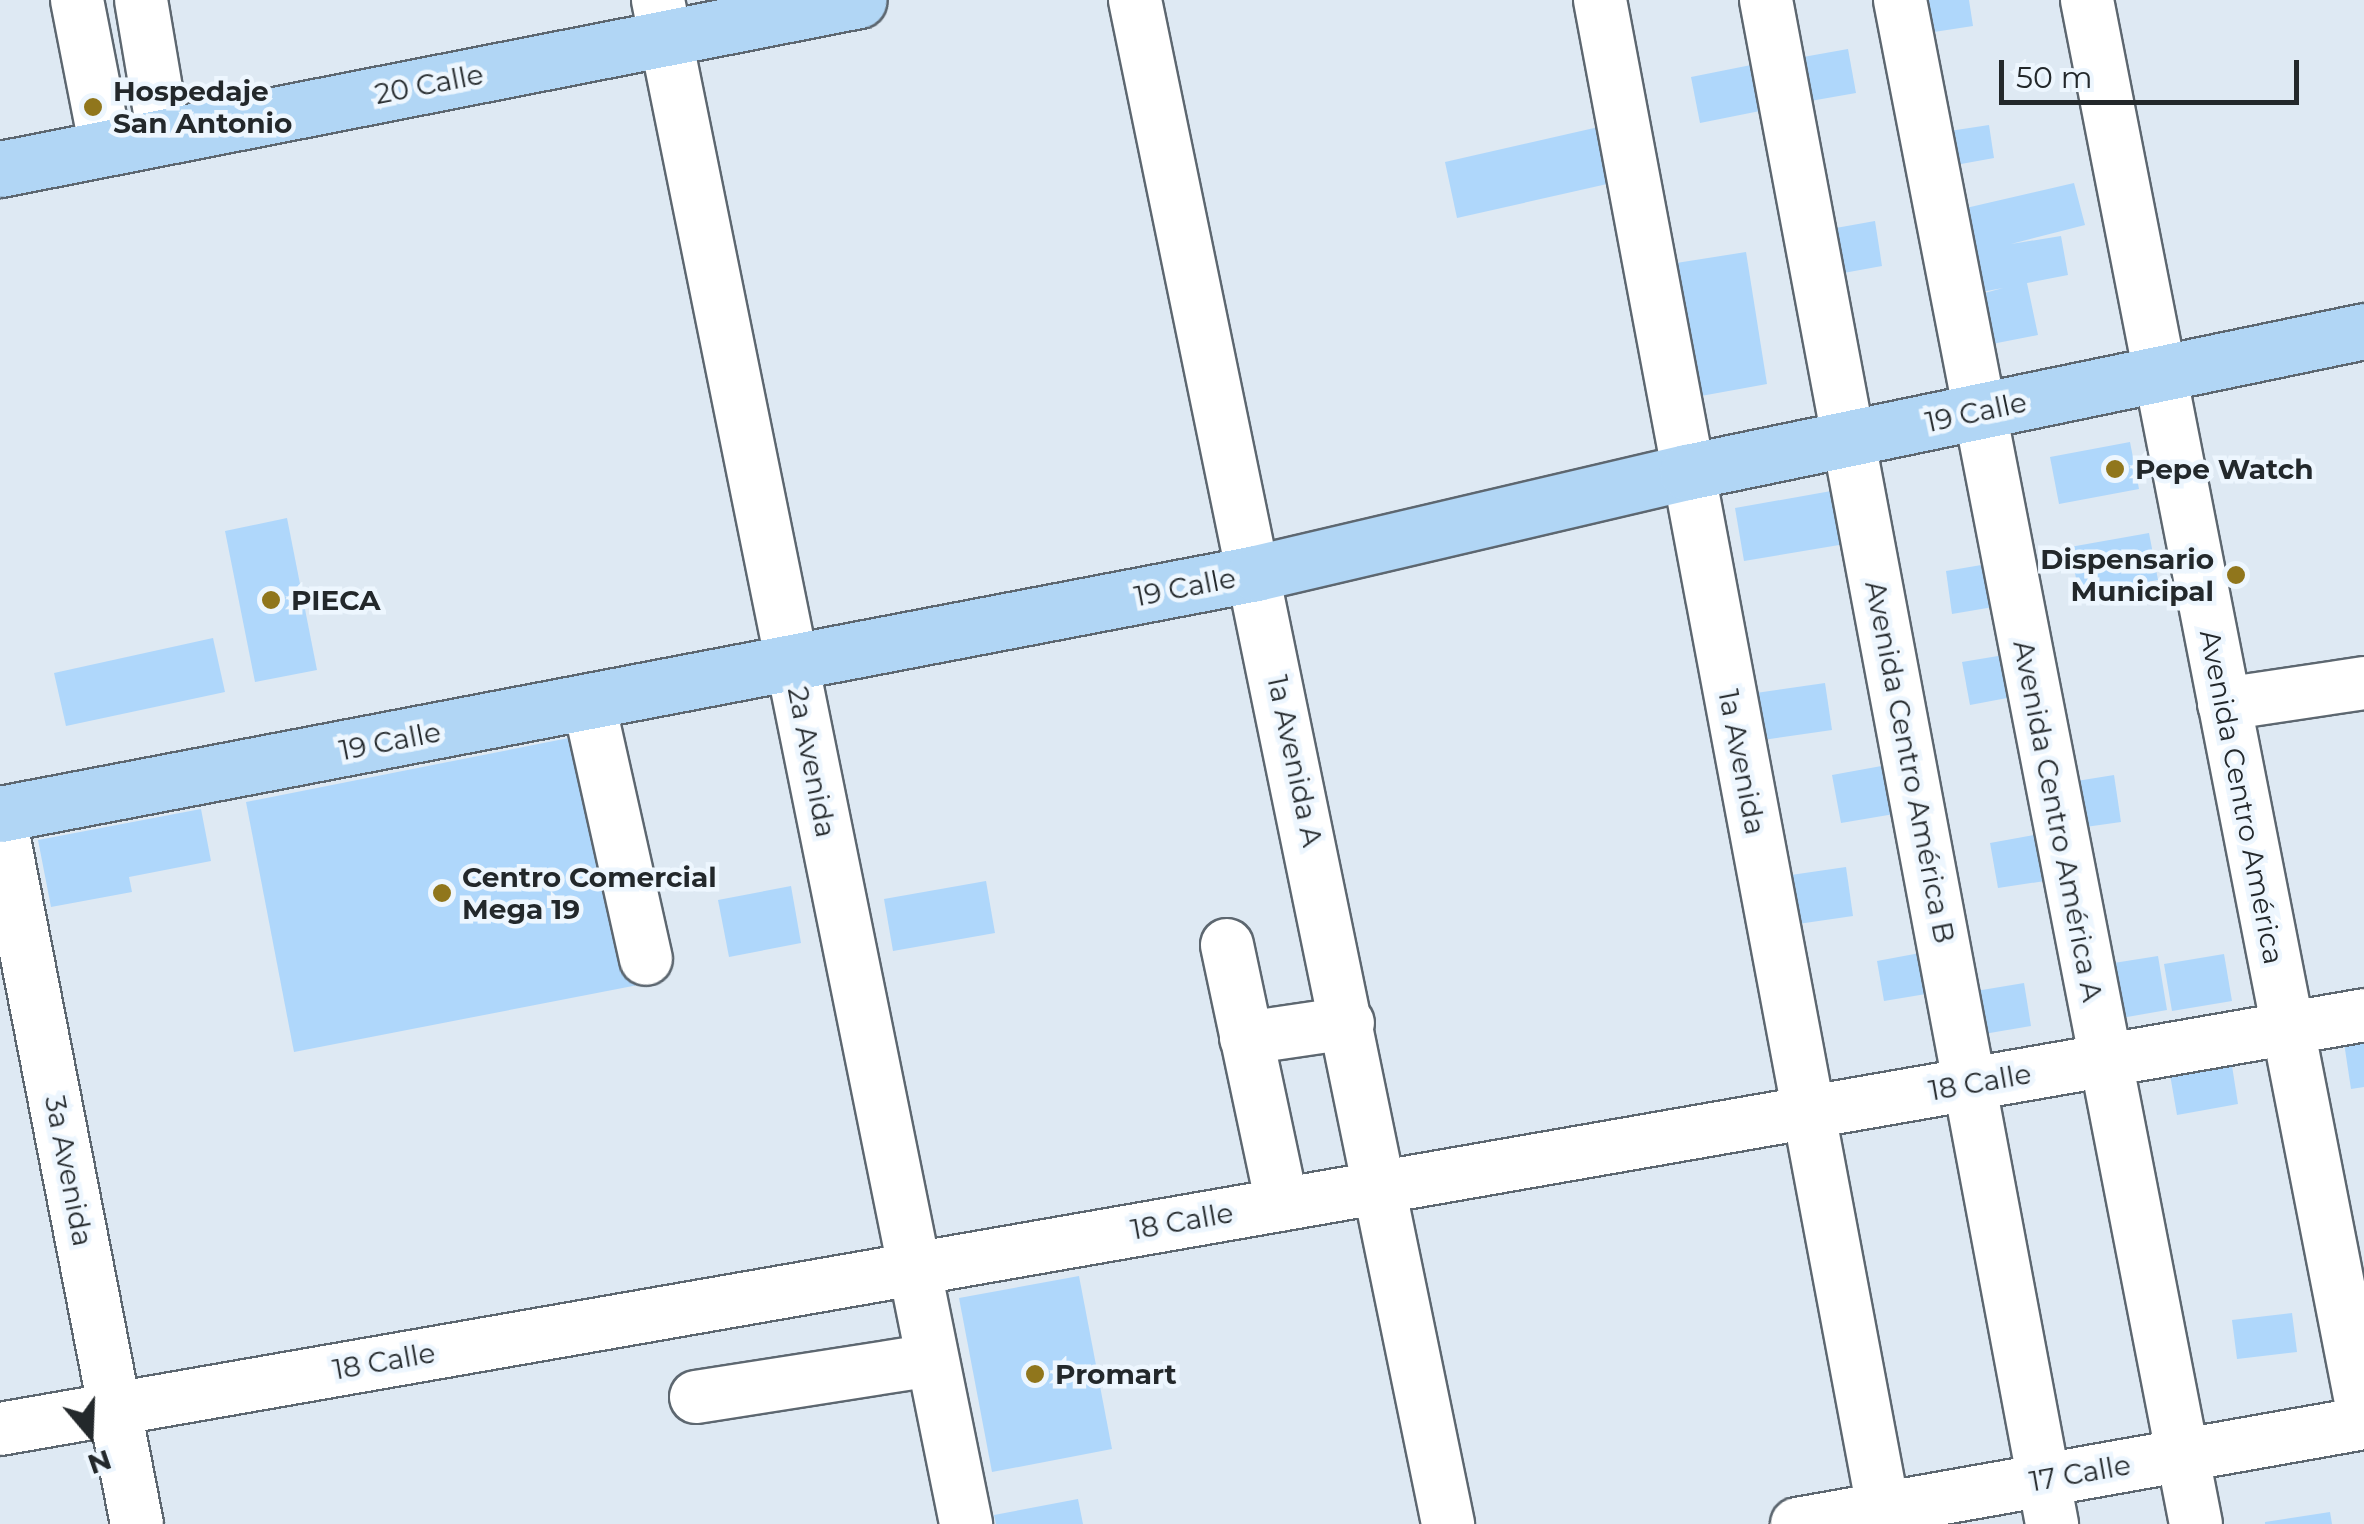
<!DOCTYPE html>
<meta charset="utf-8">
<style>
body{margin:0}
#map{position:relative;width:2364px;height:1524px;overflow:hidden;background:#dee9f3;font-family:Montserrat,sans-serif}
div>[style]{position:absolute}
.building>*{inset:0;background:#afd7fb}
.roads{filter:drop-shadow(2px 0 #5d6770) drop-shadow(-2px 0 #5d6770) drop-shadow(0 2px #5d6770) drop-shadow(0 -2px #5d6770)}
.minor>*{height:52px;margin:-26px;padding:0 26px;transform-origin:26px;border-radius:26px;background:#fff}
.major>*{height:55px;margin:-27.5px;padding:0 27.5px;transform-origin:27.5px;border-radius:27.5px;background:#b1d6f5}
.dots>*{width:28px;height:28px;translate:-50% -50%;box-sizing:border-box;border:5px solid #edf6fe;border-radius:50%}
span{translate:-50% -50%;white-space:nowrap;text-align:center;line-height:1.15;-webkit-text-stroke:9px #edf6fe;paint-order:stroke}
.street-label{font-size:28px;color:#23282b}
.poi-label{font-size:28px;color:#23282b;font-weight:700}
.left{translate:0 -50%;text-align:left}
.right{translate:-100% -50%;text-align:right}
.north{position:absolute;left:40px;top:1384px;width:100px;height:100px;-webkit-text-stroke:8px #edf6fe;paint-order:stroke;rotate:161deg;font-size:28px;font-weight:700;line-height:40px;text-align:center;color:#23282b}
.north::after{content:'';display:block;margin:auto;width:35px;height:45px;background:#23282b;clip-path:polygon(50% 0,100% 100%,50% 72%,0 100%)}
.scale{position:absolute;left:1999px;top:60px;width:300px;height:45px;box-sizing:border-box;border:5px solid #23282b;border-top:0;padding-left:12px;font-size:30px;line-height:35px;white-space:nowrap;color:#23282b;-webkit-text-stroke:8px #edf6fe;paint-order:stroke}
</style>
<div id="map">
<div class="building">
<i style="clip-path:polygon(1915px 0,1969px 0,1973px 26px,1921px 34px)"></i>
<i style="clip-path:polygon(1848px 49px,1856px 93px,1799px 103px,1792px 59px)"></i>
<i style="clip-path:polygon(1756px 64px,1765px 110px,1700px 123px,1691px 77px)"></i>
<i style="clip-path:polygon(1989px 125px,1994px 158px,1950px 166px,1943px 132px)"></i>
<i style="clip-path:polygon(1603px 126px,1616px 182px,1457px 218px,1445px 162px)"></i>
<i style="clip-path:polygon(2074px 183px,2085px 225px,2011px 244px,2061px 236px,2068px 275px,2027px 283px,2038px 335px,1992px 344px,1981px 294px,2003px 288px,1970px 294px,1953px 211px)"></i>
<i style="clip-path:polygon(1875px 221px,1882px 266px,1827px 276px,1819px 231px)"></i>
<i style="clip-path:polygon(1746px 252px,1767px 384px,1690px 398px,1670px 264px)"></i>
<i style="clip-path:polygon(2130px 442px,2139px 489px,2059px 504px,2050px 457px)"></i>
<i style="clip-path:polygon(1848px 488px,1857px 542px,1744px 561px,1735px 508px)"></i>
<i style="clip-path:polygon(287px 518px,317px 670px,255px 682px,225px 531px)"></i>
<i style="clip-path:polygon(2149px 533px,2158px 580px,2079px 594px,2070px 547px)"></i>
<i style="clip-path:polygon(1999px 562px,2005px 605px,1952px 614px,1946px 571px)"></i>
<i style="clip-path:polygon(213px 638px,225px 692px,66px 726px,54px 673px)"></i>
<i style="clip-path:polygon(2016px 653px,2023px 695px,1970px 705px,1962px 662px)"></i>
<i style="clip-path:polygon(1825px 683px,1832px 730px,1763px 740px,1756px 693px)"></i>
<i style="clip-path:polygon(589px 734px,638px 985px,294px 1052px,246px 802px)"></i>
<i style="clip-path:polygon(1898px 763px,1906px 812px,1841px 823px,1832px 775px)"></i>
<i style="clip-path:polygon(2114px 775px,2121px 822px,2064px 830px,2058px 784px)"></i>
<i style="clip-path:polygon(201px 809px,211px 861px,129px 877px,132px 892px,51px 907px,38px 840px)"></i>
<i style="clip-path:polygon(2051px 832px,2058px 879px,1998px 888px,1990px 843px)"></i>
<i style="clip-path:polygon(1846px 867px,1853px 916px,1791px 925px,1784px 876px)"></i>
<i style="clip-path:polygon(986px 881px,995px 933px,893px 951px,884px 899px)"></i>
<i style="clip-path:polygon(791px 886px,801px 943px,729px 957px,718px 900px)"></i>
<i style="clip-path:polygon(1936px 950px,1944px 991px,1884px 1001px,1877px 961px)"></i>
<i style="clip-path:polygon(2224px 954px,2232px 1001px,2172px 1011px,2164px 964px)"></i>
<i style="clip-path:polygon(2158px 956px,2167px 1010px,2110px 1020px,2101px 965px)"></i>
<i style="clip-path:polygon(2024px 983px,2031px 1026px,1966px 1037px,1958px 994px)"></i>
<i style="clip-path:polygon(2364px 1033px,2364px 1087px,2351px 1089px,2343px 1036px)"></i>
<i style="clip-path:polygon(2230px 1053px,2238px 1104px,2177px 1115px,2168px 1063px)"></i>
<i style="clip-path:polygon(1079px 1276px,1112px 1449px,992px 1472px,959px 1298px)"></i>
<i style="clip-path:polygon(2292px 1313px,2297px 1352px,2237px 1359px,2232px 1320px)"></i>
<i style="clip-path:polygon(1078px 1499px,1083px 1524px,996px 1524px,994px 1515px)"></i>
<i style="clip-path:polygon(2330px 1512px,2332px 1524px,2265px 1524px,2265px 1522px)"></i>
</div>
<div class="roads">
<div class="minor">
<i style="left:77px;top:0;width:151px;rotate:78.9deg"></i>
<i style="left:141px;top:0;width:138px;rotate:80.4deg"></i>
<i style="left:658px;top:0;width:1555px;rotate:78.57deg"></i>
<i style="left:1135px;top:0;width:1556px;rotate:78.39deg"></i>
<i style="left:1600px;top:0;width:1551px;rotate:79.37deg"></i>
<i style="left:1766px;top:0;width:1551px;rotate:79.37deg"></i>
<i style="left:1900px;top:0;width:1552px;rotate:79.01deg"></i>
<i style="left:2087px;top:0;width:1444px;rotate:78.94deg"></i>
<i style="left:589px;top:704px;width:261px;rotate:77.4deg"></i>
<i style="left:2224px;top:704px;width:142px;rotate:-8.5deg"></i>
<i style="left:0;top:818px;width:719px;rotate:79.02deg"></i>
<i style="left:1227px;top:945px;width:265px;rotate:78deg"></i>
<i style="left:1246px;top:1038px;width:103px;rotate:-8.4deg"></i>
<i style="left:696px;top:1397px;width:239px;rotate:-8.9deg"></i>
<i style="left:0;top:1429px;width:2400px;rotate:-9.93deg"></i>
<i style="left:1797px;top:1524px;width:576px;rotate:-10.1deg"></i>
</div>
<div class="major">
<i style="left:0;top:169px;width:875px;rotate:-11.13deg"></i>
<i style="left:0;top:814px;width:1279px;rotate:-10.86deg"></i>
<i style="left:1256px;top:573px;width:443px;rotate:-13.2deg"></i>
<i style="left:1687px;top:472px;width:692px;rotate:-11.76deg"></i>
</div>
</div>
<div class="dots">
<i style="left:93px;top:107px;background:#90761c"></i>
<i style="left:2115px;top:469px;background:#90761c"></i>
<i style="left:2236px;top:575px;background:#90761c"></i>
<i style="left:271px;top:600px;background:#90761c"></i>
<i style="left:442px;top:893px;background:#90761c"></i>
<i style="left:1035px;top:1374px;background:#90761c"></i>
</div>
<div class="street-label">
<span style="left:429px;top:84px;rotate:-11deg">20 Calle</span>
<span style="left:1976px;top:412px;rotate:-12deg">19 Calle</span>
<span style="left:1185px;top:587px;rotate:-11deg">19 Calle</span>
<span style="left:390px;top:741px;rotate:-11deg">19 Calle</span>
<span style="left:1295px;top:761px;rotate:78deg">1a Avenida A</span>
<span style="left:812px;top:762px;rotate:79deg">2a Avenida</span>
<span style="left:1742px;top:762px;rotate:79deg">1a Avenida</span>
<span style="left:1910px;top:762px;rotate:79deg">Avenida Centro América B</span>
<span style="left:2242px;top:797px;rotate:79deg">Avenida Centro América</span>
<span style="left:2058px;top:821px;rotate:79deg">Avenida Centro América A</span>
<span style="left:1980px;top:1082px;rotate:-10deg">18 Calle</span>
<span style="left:69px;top:1171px;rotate:79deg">3a Avenida</span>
<span style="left:1182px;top:1221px;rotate:-10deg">18 Calle</span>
<span style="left:384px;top:1361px;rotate:-10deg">18 Calle</span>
<span style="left:2080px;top:1473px;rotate:-10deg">17 Calle</span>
</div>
<div class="poi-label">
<span class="left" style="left:113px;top:107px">Hospedaje<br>San Antonio</span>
<span class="left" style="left:2135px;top:469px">Pepe Watch</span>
<span class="right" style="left:2214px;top:575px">Dispensario<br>Municipal</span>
<span class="left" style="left:291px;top:600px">PIECA</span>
<span class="left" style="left:462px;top:893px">Centro Comercial<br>Mega 19</span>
<span class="left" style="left:1055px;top:1374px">Promart</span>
</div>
<div class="north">N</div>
<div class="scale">50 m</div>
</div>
